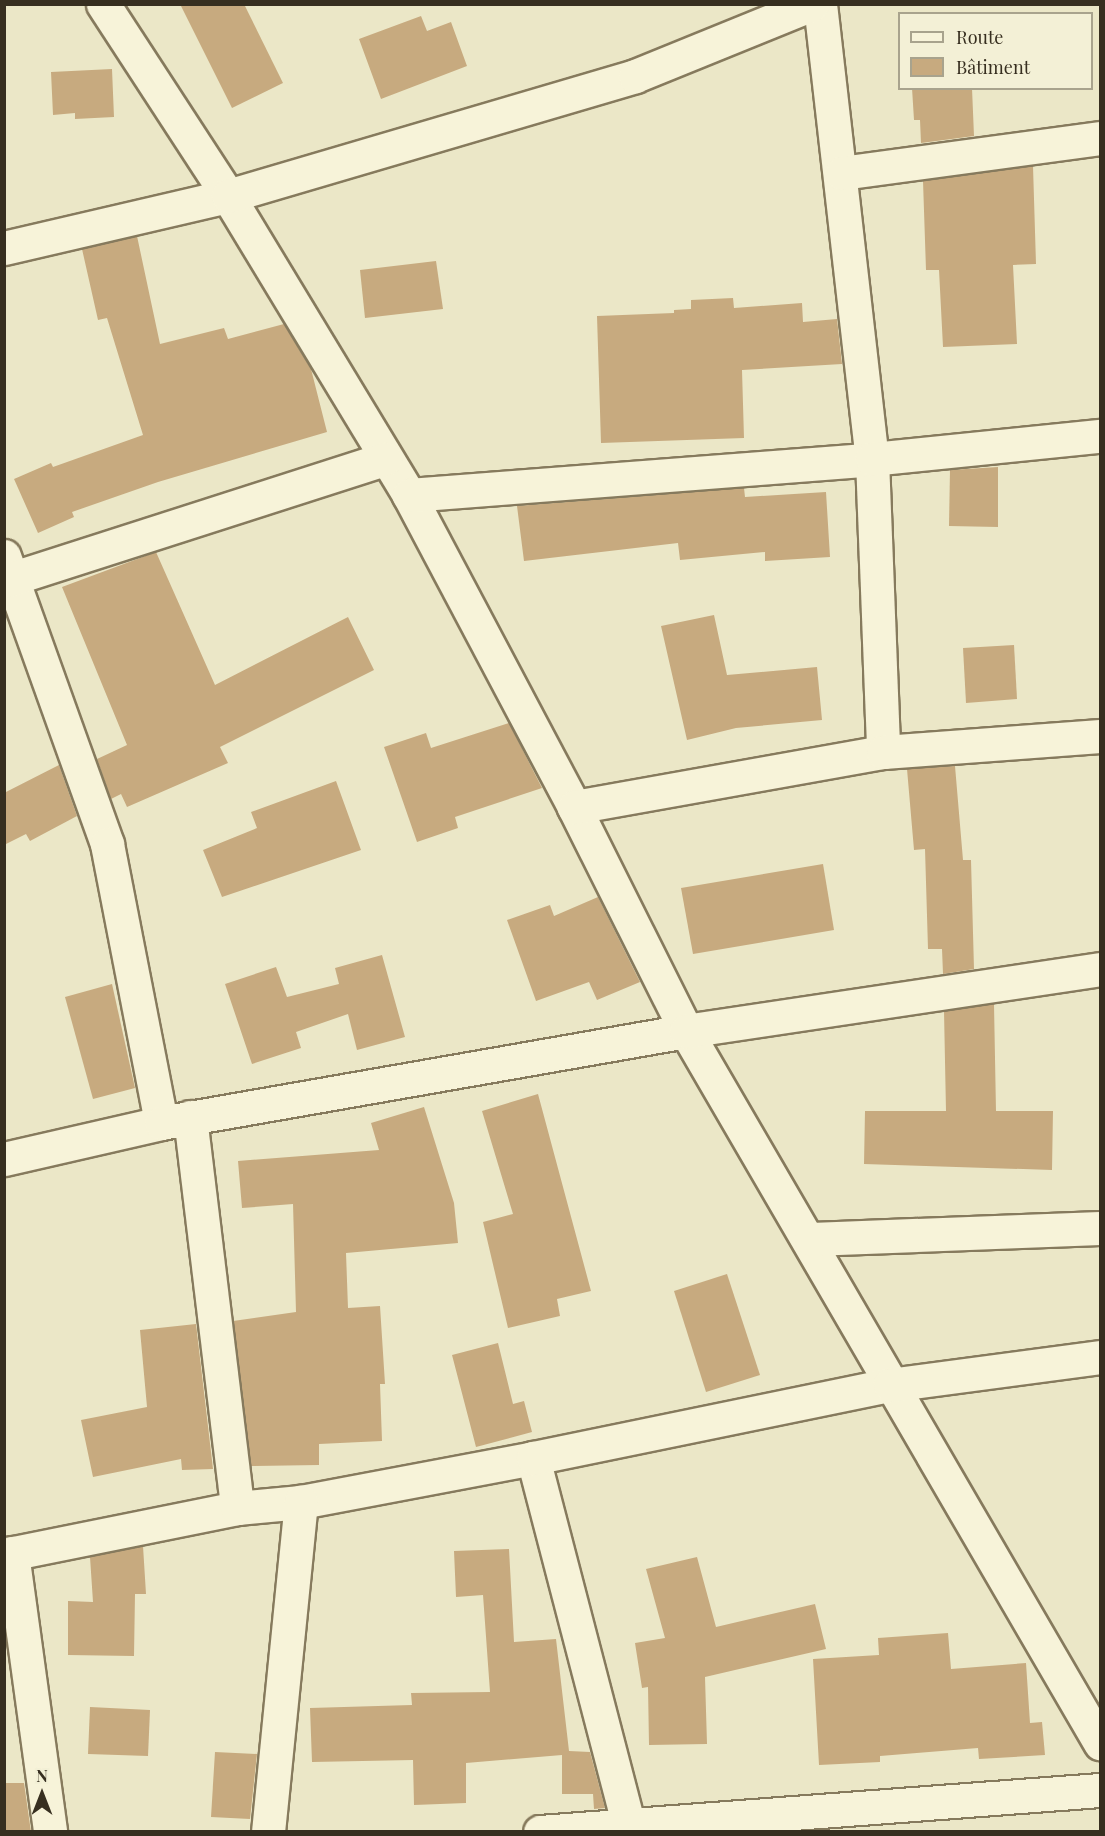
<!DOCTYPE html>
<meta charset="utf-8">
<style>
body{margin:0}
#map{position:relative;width:1105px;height:1836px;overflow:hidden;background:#ebe7c7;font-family:"Playfair Display",serif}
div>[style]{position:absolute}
.building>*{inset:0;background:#c7aa7f}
.roads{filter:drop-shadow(2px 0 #867a5d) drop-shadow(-2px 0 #867a5d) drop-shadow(0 2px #867a5d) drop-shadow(0 -2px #867a5d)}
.minor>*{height:33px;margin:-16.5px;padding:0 16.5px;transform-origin:16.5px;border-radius:16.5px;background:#f7f3d9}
span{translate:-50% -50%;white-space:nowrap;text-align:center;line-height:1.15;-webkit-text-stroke:6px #f3f0d6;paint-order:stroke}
.frame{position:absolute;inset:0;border:6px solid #372f20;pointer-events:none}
.legend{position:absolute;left:898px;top:12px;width:195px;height:78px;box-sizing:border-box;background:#f3f0d6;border:2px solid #a8a38d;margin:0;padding:8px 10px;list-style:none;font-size:18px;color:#372f20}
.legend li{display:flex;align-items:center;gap:12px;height:30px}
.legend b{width:30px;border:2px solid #a8a38d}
.north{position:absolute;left:12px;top:1764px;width:60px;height:60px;-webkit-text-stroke:4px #f3f0d6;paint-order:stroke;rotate:0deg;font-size:16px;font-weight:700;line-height:24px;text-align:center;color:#372f20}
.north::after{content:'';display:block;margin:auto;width:21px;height:27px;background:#372f20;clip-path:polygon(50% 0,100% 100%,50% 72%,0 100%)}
</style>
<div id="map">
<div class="building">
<i style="clip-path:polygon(180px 4px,244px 4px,283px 83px,232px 108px)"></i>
<i style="clip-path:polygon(421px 16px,427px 31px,451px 22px,467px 66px,381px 99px,359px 39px)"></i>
<i style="clip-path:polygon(112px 69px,114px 117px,75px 119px,75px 113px,53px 115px,51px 72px)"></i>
<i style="clip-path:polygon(912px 88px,972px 88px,974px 136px,921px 143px,920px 120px,914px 120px)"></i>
<i style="clip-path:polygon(1033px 166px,1036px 264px,1013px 265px,1017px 344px,943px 347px,939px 270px,926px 270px,923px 181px)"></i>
<i style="clip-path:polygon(137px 236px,160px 344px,224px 328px,228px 339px,284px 324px,311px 369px,327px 432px,158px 482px,72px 512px,74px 517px,38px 533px,14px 479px,51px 463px,53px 467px,143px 435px,107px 318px,98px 320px,82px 249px)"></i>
<i style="clip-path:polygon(436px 261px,443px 309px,365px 318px,360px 270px)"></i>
<i style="clip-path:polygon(733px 298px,734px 308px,802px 303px,803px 322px,837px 319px,842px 364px,742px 370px,744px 438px,601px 443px,597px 316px,674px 313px,674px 310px,691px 309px,691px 300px)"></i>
<i style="clip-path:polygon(998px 467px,998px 527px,949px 526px,950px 470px)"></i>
<i style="clip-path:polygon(744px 488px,745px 497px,826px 492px,830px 557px,765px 561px,765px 552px,680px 560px,678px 543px,524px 561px,517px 506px)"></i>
<i style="clip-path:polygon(156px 552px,215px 685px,348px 617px,374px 670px,220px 747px,228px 763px,127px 807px,121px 794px,111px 799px,97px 759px,127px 745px,62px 587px)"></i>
<i style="clip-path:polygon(714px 615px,727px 675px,817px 667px,822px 720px,736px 728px,687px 740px,661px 626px)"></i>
<i style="clip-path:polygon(1014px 645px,1017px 699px,966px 703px,963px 648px)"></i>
<i style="clip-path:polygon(509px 723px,542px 788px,455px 817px,458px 828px,417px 842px,384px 747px,426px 733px,431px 748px)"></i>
<i style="clip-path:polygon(59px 765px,77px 816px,30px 841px,26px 834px,4px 845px,4px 793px)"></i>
<i style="clip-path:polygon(955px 766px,963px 860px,971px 860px,974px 969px,943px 974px,942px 949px,928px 949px,925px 849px,914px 850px,907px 769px)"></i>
<i style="clip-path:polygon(336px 781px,361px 850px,222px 897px,203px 850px,257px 828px,251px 812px)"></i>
<i style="clip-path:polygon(823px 864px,834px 930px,693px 954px,681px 888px)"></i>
<i style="clip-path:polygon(598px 897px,640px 982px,597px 1000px,589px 982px,536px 1001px,507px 920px,550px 905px,554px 916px)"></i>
<i style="clip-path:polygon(382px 955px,405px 1037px,357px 1050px,348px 1014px,296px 1032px,301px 1048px,252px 1064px,225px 984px,276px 967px,287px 997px,339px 984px,335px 968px)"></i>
<i style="clip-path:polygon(112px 984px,135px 1088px,93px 1099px,65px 997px)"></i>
<i style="clip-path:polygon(994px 1004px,996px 1111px,1053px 1111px,1052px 1170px,864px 1164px,865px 1111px,946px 1111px,944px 1011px)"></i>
<i style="clip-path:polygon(538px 1094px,591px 1291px,557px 1299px,560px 1316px,508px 1328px,483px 1222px,513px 1214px,482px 1111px)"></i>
<i style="clip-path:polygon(424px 1107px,454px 1203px,458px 1243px,346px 1253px,348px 1308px,380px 1306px,385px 1384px,380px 1384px,382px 1441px,319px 1444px,319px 1465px,251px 1466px,233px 1321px,296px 1312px,293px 1204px,242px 1208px,238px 1161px,379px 1150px,371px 1123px)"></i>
<i style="clip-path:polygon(727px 1274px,760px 1375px,706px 1392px,674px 1291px)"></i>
<i style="clip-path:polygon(196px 1324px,213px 1469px,182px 1470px,181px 1459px,93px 1477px,81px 1420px,147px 1407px,140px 1330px)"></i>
<i style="clip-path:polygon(498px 1343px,513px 1404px,524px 1401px,532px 1432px,476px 1447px,452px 1355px)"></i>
<i style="clip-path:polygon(143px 1546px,146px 1594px,135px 1594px,134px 1656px,68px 1655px,68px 1601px,93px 1602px,90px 1557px)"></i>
<i style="clip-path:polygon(509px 1549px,514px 1642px,556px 1639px,569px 1751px,590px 1752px,605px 1808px,594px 1809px,593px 1794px,562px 1794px,562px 1755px,466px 1763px,466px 1803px,414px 1805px,413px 1760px,312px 1762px,310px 1708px,412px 1705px,411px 1693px,490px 1692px,483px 1595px,456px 1597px,454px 1551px)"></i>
<i style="clip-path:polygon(697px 1557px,716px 1627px,815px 1604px,826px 1649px,705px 1677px,707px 1744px,649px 1745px,648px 1687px,642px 1688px,635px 1643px,665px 1638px,646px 1569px)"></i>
<i style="clip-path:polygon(948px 1633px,951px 1669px,1026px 1663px,1030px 1723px,1042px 1722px,1045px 1755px,979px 1759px,978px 1748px,880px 1756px,880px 1762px,819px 1765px,813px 1659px,879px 1655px,878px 1638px)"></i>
<i style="clip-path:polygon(90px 1707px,150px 1710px,148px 1756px,88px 1754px)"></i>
<i style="clip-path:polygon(215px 1752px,257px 1754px,250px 1819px,211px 1817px)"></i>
<i style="clip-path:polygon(4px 1783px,24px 1783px,31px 1832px,4px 1832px)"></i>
</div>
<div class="roads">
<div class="minor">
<i style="left:103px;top:4px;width:229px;rotate:56.9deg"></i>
<i style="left:228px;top:196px;width:350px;rotate:58.8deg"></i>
<i style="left:409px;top:495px;width:353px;rotate:62.1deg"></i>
<i style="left:574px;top:807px;width:250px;rotate:63.4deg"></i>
<i style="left:686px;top:1031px;width:824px;rotate:59.82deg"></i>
<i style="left:820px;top:4px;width:458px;rotate:83.5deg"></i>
<i style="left:872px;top:459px;width:293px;rotate:87.8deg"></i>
<i style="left:842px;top:173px;width:260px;rotate:-7.7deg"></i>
<i style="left:4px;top:248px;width:230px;rotate:-13.1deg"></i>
<i style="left:228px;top:196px;width:424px;rotate:-16.4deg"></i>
<i style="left:635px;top:76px;width:191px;rotate:-22.1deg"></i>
<i style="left:409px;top:495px;width:464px;rotate:-4.4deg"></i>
<i style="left:872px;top:459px;width:229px;rotate:-5.8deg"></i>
<i style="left:4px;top:556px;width:306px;rotate:70.3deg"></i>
<i style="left:107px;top:844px;width:284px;rotate:79deg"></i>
<i style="left:4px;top:581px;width:400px;rotate:-17.8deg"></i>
<i style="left:574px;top:807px;width:314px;rotate:-10.1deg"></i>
<i style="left:883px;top:752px;width:218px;rotate:-4.2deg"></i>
<i style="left:190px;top:1117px;width:394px;rotate:83.1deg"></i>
<i style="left:4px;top:1159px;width:161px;rotate:-12.9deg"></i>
<i style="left:161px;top:1123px;width:533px;rotate:-9.94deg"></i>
<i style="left:686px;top:1031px;width:419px;rotate:-8.5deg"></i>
<i style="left:811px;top:1239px;width:289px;rotate:-2.2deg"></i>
<i style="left:533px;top:1458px;width:380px;rotate:75.4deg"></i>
<i style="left:12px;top:1553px;width:282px;rotate:82.2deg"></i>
<i style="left:4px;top:1555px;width:238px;rotate:-11.4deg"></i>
<i style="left:237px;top:1508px;width:64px;rotate:-5.4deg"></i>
<i style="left:301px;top:1502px;width:236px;rotate:-10.7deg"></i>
<i style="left:533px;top:1458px;width:364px;rotate:-11.6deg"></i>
<i style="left:890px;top:1385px;width:212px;rotate:-7.6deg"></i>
<i style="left:268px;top:1832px;width:332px;rotate:-84.3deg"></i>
<i style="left:540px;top:1832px;width:562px;rotate:-4.29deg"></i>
</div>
</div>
<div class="frame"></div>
<ul class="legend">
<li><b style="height:8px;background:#f7f3d9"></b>Route</li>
<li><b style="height:16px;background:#c7aa7f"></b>Bâtiment</li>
</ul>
<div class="north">N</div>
</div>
